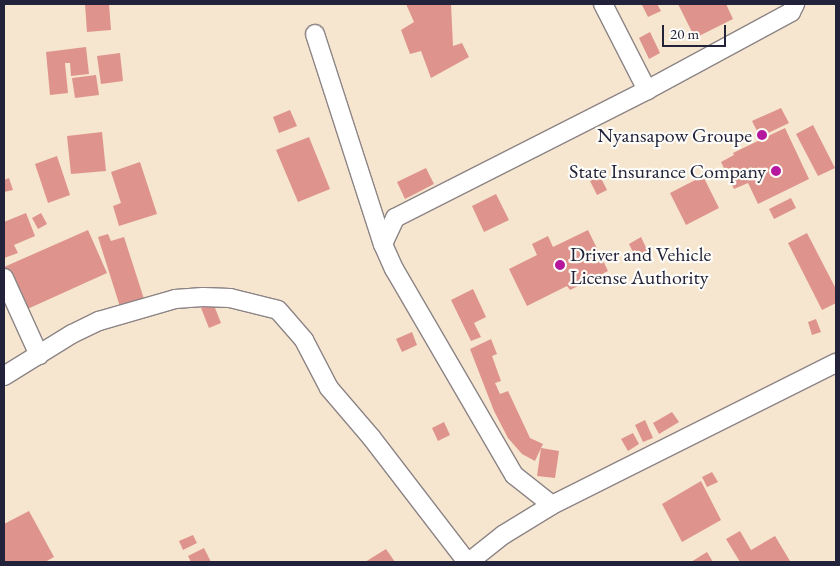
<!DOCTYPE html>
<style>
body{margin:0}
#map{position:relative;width:840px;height:566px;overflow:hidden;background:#f6e5cf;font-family:"EB Garamond",serif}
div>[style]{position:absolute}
.building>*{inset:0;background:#de948d}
.roads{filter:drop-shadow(1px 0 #8c8485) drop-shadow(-1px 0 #8c8485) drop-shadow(0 1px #8c8485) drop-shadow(0 -1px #8c8485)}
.street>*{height:18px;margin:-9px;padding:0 9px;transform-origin:9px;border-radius:9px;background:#fff}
.dots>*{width:14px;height:14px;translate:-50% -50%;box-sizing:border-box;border:2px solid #fdfcf7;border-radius:50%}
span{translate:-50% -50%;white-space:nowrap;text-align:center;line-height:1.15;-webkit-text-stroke:4.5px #fdfcf7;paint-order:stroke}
.poi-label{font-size:20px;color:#22223b}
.right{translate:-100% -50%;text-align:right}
.left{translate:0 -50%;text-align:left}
.frame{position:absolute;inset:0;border:5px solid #22223b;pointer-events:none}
.scale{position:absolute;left:662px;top:25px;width:64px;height:22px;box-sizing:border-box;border:2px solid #22223b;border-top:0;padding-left:6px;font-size:15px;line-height:18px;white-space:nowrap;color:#22223b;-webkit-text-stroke:4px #fdfcf7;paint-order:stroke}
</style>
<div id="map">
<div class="building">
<i style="clip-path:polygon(85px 4px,109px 4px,111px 30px,87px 32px)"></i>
<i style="clip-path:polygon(406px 4px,451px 4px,453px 46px,462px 43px,469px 57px,431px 78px,421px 51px,410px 54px,401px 30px,414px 22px)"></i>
<i style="clip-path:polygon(646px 4px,657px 4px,661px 11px,648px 17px,642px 5px)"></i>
<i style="clip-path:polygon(678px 4px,726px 4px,733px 19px,695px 38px)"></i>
<i style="clip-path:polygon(650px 32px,660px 53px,649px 59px,639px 38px)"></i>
<i style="clip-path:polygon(86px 47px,89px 74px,71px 76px,70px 63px,65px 63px,68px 93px,50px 95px,46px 52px)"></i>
<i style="clip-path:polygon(120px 53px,123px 81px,101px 84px,97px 56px)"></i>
<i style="clip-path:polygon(96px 75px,99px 95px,75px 98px,72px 78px)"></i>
<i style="clip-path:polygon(781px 108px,789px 123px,760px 137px,752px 121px)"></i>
<i style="clip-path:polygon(290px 110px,297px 126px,279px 133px,273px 117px)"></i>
<i style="clip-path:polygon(813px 125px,835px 168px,818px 176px,796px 134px)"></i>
<i style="clip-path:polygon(785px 128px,809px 179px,758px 204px,748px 183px,734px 189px,721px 162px,734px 155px,733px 153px)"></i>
<i style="clip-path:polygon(102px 132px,106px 171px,71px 174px,67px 136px)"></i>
<i style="clip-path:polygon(309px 137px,330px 189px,298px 202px,276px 150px)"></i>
<i style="clip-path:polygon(57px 156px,70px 195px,48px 203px,35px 164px)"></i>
<i style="clip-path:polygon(140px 162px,157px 214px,119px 226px,113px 206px,121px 203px,111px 172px)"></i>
<i style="clip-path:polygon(426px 168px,434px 184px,405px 199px,397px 182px)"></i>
<i style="clip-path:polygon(600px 176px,607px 190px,597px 195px,590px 181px)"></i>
<i style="clip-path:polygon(703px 176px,719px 208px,686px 225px,670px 193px)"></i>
<i style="clip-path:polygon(9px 178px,13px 190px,4px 192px,4px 180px)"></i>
<i style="clip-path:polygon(496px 194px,509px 220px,484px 232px,472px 206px)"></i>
<i style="clip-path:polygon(791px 198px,796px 208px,774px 219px,769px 209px)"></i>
<i style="clip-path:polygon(26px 213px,35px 236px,14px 245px,18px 253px,4px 258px,4px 222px)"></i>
<i style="clip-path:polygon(41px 213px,47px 224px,38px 229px,32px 218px)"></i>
<i style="clip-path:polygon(88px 230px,107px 273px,23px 311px,4px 267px)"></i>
<i style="clip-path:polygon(588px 230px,608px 271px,570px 290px,567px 286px,527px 306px,509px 269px,537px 255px,532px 244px,548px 236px,553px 247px)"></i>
<i style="clip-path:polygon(807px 233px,836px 289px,836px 303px,822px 310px,788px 243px)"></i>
<i style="clip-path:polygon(108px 234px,111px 241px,124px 237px,145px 302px,121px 310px,98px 237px)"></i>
<i style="clip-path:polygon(641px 237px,650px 256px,638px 262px,629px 244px)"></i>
<i style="clip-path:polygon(473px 289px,486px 317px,474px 323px,481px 337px,471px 341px,451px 300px)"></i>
<i style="clip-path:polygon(213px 303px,221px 323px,209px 328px,201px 308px)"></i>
<i style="clip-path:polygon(816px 319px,821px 332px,812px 335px,808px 322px)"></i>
<i style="clip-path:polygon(412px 332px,417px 345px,402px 352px,396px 339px)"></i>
<i style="clip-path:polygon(491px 339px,497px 354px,492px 356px,501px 381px,495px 383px,500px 394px,508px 391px,530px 438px,543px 444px,541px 448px,559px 451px,555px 478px,537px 476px,541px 448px,535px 461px,522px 454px,508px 438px,494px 411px,470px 349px)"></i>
<i style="clip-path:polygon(672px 412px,679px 422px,659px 434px,653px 423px)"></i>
<i style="clip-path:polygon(645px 420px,653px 438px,643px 442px,635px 425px)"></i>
<i style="clip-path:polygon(444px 422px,450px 435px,438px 441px,432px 428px)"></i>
<i style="clip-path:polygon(633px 433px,639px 444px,628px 451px,621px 439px)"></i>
<i style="clip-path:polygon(712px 472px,718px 482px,707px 487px,702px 477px)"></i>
<i style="clip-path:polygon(701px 481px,721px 520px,682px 542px,662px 504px)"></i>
<i style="clip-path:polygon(29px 511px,54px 557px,45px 562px,4px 562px,4px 524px)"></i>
<i style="clip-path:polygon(740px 531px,751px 550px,775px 536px,790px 561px,740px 562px,726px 539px)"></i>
<i style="clip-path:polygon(193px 535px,197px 543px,183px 550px,179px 541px)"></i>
<i style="clip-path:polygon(204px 548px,211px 562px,191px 562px,188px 556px)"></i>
<i style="clip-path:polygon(386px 549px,395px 562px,365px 562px)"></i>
<i style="clip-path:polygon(707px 552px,713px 562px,691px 562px)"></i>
</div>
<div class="roads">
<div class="street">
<i style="left:603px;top:4px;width:97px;rotate:62.9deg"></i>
<i style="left:315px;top:34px;width:221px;rotate:72.1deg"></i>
<i style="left:4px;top:278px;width:85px;rotate:65.6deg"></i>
<i style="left:4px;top:376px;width:80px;rotate:-31.7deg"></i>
<i style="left:72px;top:334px;width:30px;rotate:-26deg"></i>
<i style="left:99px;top:321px;width:79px;rotate:-16.1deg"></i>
<i style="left:175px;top:299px;width:28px;rotate:-4deg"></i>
<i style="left:203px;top:297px;width:27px;rotate:2deg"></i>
<i style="left:230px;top:298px;width:49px;rotate:14deg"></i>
<i style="left:278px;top:310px;width:40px;rotate:49deg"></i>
<i style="left:304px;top:340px;width:54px;rotate:62.5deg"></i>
<i style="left:329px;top:388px;width:65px;rotate:49.4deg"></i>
<i style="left:371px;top:437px;width:158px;rotate:52.5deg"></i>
<i style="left:552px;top:505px;width:48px;rotate:-141.7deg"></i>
<i style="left:514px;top:475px;width:238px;rotate:-120.2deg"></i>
<i style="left:394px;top:269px;width:27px;rotate:-114deg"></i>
<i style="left:383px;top:244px;width:29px;rotate:-65deg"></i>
<i style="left:395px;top:218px;width:283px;rotate:-26.9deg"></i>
<i style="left:647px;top:90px;width:164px;rotate:-28.4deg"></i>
<i style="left:791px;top:12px;width:9px;rotate:-63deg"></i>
<i style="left:469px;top:562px;width:43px;rotate:-38.5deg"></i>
<i style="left:503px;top:535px;width:57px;rotate:-31.5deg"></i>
<i style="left:552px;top:505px;width:318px;rotate:-26.6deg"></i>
</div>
</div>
<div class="dots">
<i style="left:762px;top:135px;background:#b5179e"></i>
<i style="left:776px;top:171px;background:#b5179e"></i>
<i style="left:560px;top:265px;background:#b5179e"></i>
</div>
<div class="poi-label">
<span class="right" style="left:752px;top:135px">Nyansapow Groupe</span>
<span class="right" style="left:766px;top:171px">State Insurance Company</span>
<span class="left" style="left:570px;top:266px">Driver and Vehicle<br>License Authority</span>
</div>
<div class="frame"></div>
<div class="scale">20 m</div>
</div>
